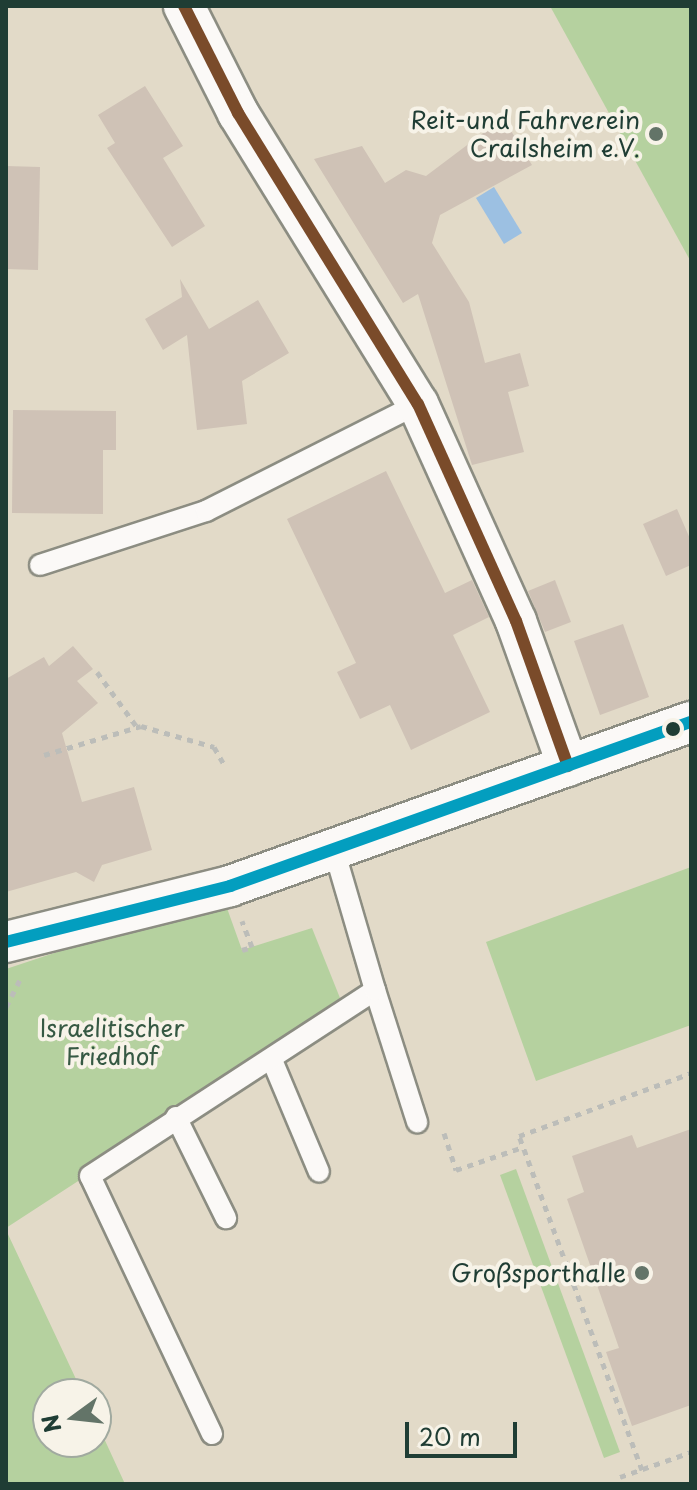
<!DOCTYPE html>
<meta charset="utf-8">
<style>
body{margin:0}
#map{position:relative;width:697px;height:1490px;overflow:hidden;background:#e2dac8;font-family:"Playpen Sans",sans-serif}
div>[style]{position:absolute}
.green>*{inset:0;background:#b5d19f}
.water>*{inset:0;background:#9cc0e2}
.building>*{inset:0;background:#cfc2b6}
.path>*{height:5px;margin-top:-2.5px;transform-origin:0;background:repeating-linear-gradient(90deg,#bcbdb9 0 6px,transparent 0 12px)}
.roads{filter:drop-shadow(2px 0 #8c8d82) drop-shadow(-2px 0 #8c8d82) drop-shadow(0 2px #8c8d82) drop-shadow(0 -2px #8c8d82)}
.service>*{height:20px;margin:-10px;padding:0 10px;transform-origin:10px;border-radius:10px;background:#fbf9f7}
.minor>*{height:40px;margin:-20px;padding:0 20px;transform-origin:20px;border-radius:20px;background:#fbf9f7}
.bus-1>*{height:12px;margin:-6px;padding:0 6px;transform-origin:6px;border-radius:6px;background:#7a4b2a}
.bus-2>*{height:12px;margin:-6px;padding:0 6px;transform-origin:6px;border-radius:6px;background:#039ebf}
.dots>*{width:22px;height:22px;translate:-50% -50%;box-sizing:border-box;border:4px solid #f7f3e8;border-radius:50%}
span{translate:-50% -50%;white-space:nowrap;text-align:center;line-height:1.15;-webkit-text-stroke:8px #f7f3e8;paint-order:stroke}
.poi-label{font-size:24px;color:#1f3d34}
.right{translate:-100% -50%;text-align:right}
.park-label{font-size:24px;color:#365943}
.frame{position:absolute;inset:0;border:8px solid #1f3d34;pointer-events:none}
.north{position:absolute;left:32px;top:1378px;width:80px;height:80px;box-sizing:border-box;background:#f7f3e8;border:2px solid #a1aaa0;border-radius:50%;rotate:255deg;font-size:22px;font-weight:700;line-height:32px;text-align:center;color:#1f3d34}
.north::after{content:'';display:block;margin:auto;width:28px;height:36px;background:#637468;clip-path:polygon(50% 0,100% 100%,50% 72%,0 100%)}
.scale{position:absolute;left:405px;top:1422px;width:112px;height:36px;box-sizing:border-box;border:4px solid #1f3d34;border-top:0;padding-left:10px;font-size:24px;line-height:28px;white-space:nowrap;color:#1f3d34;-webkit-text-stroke:6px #f7f3e8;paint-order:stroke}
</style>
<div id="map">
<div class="green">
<i style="clip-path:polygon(550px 6px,691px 6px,691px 262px)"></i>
<i style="clip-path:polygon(691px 867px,691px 1025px,536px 1081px,486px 942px)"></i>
<i style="clip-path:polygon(223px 897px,242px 950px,312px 928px,344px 1008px,6px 1228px,6px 969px)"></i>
<i style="clip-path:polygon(516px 1169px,620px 1452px,604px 1458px,500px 1175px)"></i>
<i style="clip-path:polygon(6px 1230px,83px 1394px,48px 1394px,48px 1442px,96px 1442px,96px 1421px,125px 1484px,6px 1484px)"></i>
</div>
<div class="water">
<i style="clip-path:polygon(494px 187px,522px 233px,504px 244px,476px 198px)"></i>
</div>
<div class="building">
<i style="clip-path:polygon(145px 86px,183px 146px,163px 158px,205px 226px,172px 247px,107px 148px,115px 143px,98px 115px)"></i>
<i style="clip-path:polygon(503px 118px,532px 165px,440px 215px,432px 243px,469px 302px,485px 363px,520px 353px,529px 386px,508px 392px,524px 452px,472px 465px,418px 294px,403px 303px,314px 159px,362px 146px,385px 183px,406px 170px,426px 176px)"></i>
<i style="clip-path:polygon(6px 166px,40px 167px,38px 270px,6px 269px)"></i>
<i style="clip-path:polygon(180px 279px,209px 329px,258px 300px,289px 353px,242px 381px,247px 424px,197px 430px,187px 335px,163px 350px,145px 319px,182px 297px)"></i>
<i style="clip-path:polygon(13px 410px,116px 411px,116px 450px,103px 450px,103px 514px,12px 513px)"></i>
<i style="clip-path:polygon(386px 471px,445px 593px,472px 580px,489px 617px,453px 635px,490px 712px,411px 750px,390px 705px,360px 719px,337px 672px,356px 663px,287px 519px)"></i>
<i style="clip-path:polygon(677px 509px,691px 541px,691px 565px,666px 576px,643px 524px)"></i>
<i style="clip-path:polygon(555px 580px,571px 622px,545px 632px,528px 591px)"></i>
<i style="clip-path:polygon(623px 624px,649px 697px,600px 715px,574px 641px)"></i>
<i style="clip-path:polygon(73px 646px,93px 669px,77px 681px,98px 703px,62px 733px,82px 802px,134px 787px,152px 850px,102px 865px,94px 882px,76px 872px,6px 892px,6px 679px,44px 657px,49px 666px)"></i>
<i style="clip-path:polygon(691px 1129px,691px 1405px,632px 1426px,606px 1352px,619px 1348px,567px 1199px,584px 1192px,572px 1156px,632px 1135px,637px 1148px)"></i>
</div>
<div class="path">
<i style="left:97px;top:672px;width:68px;rotate:54deg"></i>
<i style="left:44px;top:755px;width:101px;rotate:-16.6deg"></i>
<i style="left:141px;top:726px;width:76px;rotate:16deg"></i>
<i style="left:214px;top:747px;width:22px;rotate:60deg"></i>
<i style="left:242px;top:950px;width:10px;rotate:-17deg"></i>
<i style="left:252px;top:947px;width:28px;rotate:-111deg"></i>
<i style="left:6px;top:1007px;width:35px;rotate:-63deg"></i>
<i style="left:444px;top:1133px;width:39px;rotate:72deg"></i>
<i style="left:456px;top:1170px;width:71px;rotate:-18.9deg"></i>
<i style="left:642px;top:1470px;width:356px;rotate:-110.2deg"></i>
<i style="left:519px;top:1136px;width:183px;rotate:-20.1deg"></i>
<i style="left:620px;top:1477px;width:75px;rotate:-19.4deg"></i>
</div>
<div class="roads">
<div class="service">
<i style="left:40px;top:565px;width:175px;rotate:-18deg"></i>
<i style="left:206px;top:511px;width:237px;rotate:-26.8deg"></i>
<i style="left:375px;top:990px;width:139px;rotate:72.3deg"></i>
<i style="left:272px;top:1060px;width:121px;rotate:67.2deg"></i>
<i style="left:176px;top:1117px;width:113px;rotate:63.7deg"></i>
<i style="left:212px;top:1434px;width:285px;rotate:-115.3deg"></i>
<i style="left:90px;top:1176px;width:340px;rotate:-33.1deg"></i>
<i style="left:375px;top:990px;width:146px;rotate:-106.3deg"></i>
</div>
<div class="minor">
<i style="left:184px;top:6px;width:120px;rotate:63.2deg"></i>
<i style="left:238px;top:113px;width:342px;rotate:58.3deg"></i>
<i style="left:418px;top:404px;width:238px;rotate:65.7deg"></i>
<i style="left:516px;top:621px;width:154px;rotate:70.3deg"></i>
<i style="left:6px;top:942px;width:231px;rotate:-14deg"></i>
<i style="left:230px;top:886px;width:489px;rotate:-19.6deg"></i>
</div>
</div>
<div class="bus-1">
<i style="left:184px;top:6px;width:120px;rotate:63.2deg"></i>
<i style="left:238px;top:113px;width:342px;rotate:58.3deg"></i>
<i style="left:418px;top:404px;width:238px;rotate:65.7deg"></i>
<i style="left:516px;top:621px;width:154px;rotate:70.3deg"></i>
</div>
<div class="bus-2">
<i style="left:6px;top:942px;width:231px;rotate:-14deg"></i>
<i style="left:230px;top:886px;width:489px;rotate:-19.6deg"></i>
</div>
<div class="dots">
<i style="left:656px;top:134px;background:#637468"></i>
<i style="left:673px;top:729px;background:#1f3d34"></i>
<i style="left:642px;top:1273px;background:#637468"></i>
</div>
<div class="poi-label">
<span class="right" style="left:640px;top:134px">Reit-und Fahrverein<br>Crailsheim e.V.</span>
<span class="right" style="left:626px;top:1273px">Großsporthalle</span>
</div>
<div class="park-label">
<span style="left:112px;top:1042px">Israelitischer<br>Friedhof</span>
</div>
<div class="frame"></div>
<div class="north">N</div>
<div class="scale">20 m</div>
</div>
